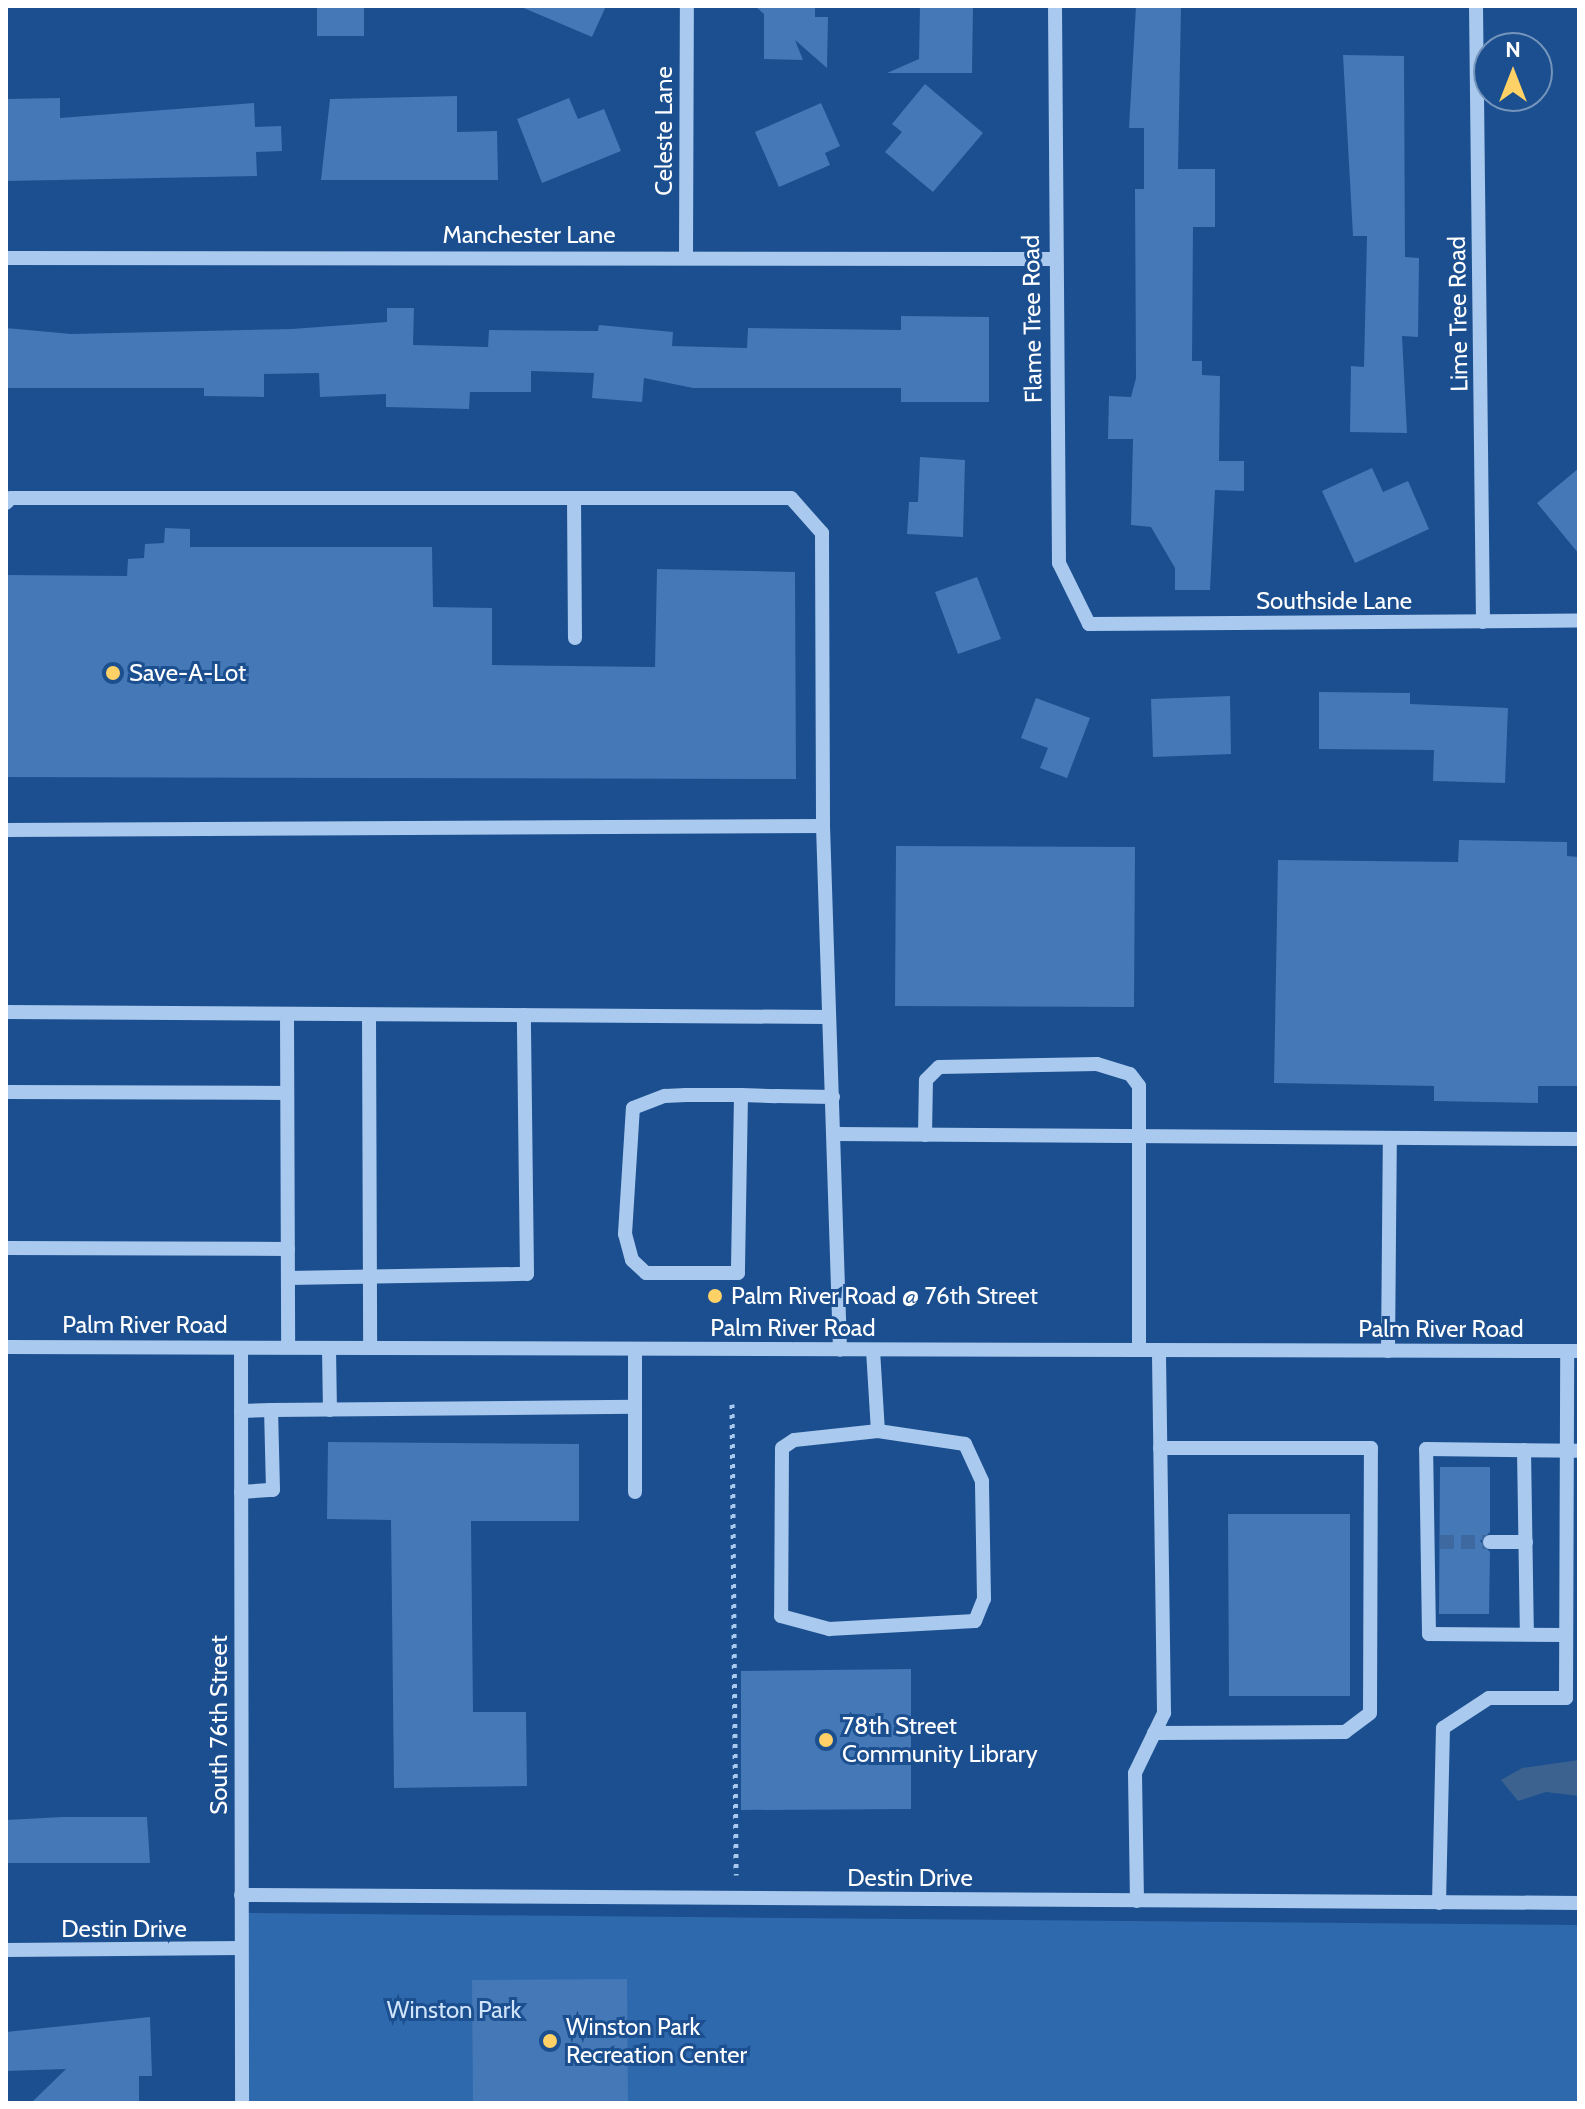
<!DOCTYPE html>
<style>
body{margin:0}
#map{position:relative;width:1585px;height:2109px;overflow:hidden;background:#1b4f8f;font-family:Cabin,sans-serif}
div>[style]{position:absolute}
.green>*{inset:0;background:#2e69ad}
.water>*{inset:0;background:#3c6290}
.building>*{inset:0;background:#4478b7}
.minor-tunnel>*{height:14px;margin-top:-7px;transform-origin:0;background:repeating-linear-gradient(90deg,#3d69a0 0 14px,transparent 0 21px)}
.path>*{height:5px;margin-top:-2.5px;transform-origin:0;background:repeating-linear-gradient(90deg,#a9c9ee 0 4px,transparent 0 10px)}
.minor>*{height:14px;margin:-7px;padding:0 7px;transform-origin:7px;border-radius:7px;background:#a9c9ee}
.dots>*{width:22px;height:22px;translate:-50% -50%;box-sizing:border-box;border:4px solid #1b4f8f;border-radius:50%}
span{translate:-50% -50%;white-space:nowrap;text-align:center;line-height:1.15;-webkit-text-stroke:6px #1b4f8f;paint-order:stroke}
.street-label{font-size:24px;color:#fff}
.poi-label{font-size:24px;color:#fff}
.left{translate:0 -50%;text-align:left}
.park-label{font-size:24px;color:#cfe3fa}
.frame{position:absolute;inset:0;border:8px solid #fff;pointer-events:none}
.north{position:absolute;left:1473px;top:32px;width:80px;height:80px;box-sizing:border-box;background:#1b4f8f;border:2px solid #7695bc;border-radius:50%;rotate:0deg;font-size:22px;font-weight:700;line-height:32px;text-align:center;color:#fff}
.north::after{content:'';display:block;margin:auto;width:28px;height:36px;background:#ffd166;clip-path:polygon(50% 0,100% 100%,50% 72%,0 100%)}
</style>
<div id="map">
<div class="green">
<i style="clip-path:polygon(246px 1913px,1579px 1925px,1579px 2103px,244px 2103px)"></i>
</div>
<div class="water">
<i style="clip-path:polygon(1579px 1760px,1579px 1796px,1546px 1792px,1518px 1801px,1501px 1780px,1522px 1768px)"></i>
</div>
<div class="building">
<i style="clip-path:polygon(317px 6px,364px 6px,364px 36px,317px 36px)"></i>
<i style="clip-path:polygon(519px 6px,606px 6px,592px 37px)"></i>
<i style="clip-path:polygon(755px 6px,815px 6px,815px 17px,828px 17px,827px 68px,795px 40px,803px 60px,764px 59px,764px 14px)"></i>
<i style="clip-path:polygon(920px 6px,973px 6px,972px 73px,887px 73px,919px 59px)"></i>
<i style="clip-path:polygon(1136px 6px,1181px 6px,1178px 169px,1215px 169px,1215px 227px,1193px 227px,1192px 361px,1202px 361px,1202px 375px,1220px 376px,1219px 461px,1244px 461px,1244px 491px,1215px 490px,1210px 590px,1175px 590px,1175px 568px,1151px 527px,1131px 525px,1133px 439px,1108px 439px,1109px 396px,1131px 397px,1136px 378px,1135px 189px,1144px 189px,1144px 128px,1129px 128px)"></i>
<i style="clip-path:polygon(1343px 55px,1404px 56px,1405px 257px,1419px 258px,1418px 337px,1402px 336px,1407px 433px,1350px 432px,1351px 366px,1364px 367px,1367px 236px,1353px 236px)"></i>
<i style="clip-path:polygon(925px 84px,983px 133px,933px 192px,885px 152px,902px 132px,892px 124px)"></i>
<i style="clip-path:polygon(457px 96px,457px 132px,497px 131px,498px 180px,321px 180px,330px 99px)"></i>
<i style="clip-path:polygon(60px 98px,60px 118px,254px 103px,255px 127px,281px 126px,282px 151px,256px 152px,257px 176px,6px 181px,6px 99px)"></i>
<i style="clip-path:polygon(569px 98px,578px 119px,604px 109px,621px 151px,542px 183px,517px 119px)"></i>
<i style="clip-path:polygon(821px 103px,840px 146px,825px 153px,830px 165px,779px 187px,755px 132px)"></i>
<i style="clip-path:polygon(387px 308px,414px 308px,413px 345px,488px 347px,489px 330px,598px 331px,599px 325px,673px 332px,672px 346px,747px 348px,748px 328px,901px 330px,901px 316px,989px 317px,989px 402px,901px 402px,901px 388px,693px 388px,644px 378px,642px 402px,592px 398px,594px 373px,531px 371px,531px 392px,470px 392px,469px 409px,386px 407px,386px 394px,320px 397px,319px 373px,264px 374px,264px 397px,204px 396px,204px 388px,6px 388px,6px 328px,71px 334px,292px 329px,387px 322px)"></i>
<i style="clip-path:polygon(920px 457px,965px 460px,963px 537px,907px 534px,909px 502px,918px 502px)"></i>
<i style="clip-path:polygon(1372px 468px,1383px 492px,1408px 481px,1429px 529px,1355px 563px,1322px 491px)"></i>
<i style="clip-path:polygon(1579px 468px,1579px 554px,1537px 503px)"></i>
<i style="clip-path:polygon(165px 528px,190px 529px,190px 547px,432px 547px,433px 607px,492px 608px,492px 665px,655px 667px,657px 569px,795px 572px,796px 779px,6px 777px,6px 575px,127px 576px,128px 559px,144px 558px,145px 544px,164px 543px)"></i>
<i style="clip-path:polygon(977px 577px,1001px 639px,958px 654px,935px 592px)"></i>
<i style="clip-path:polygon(1319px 692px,1410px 693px,1410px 704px,1508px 708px,1505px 783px,1433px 781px,1434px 750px,1319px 749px)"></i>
<i style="clip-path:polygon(1230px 696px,1231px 754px,1153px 757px,1151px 699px)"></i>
<i style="clip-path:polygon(1036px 698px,1090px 718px,1067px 778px,1040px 768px,1048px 748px,1021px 738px)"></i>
<i style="clip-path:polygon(1459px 840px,1567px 842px,1567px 856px,1579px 857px,1579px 1086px,1538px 1086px,1538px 1103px,1434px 1101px,1434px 1086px,1274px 1083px,1278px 860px,1458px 862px)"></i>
<i style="clip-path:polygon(896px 846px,1135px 847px,1134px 1007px,895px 1006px)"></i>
<i style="clip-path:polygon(328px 1442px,579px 1444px,579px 1521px,471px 1521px,473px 1712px,526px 1712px,527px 1786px,394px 1788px,391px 1520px,327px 1519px)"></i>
<i style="clip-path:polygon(1440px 1467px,1490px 1467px,1490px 1532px,1480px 1541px,1490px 1552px,1489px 1614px,1439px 1614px)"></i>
<i style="clip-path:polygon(1228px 1514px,1350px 1514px,1350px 1696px,1229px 1696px)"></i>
<i style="clip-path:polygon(911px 1669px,911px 1809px,741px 1810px,741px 1671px)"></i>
<i style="clip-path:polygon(62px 1817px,147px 1817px,150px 1863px,6px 1863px,6px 1820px)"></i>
<i style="clip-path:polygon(627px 1979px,628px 2103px,473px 2103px,472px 1980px)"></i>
<i style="clip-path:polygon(150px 2017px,152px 2076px,139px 2076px,139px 2103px,31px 2103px,66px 2069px,6px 2071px,6px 2032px)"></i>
</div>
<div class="minor-tunnel">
<i style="left:1440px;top:1542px;width:50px"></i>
</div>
<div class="path">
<i style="left:732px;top:1404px;width:471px;rotate:89.5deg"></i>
</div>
<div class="minor">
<i style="left:1055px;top:6px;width:557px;rotate:89.59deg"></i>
<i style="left:1059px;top:563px;width:68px;rotate:63.8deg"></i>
<i style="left:1089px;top:624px;width:490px;rotate:-0.4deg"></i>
<i style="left:1476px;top:6px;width:616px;rotate:89.35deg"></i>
<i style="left:686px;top:257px;width:251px;rotate:-89.8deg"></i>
<i style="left:6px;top:258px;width:1046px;rotate:0.05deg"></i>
<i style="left:574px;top:498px;width:140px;rotate:89.6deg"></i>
<i style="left:6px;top:503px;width:7px;rotate:-45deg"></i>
<i style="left:11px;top:498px;width:780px"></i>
<i style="left:791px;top:498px;width:47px;rotate:48.5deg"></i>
<i style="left:822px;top:533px;width:293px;rotate:89.8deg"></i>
<i style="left:6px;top:830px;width:817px;rotate:-0.28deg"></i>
<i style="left:823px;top:826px;width:524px;rotate:88.14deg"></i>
<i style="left:6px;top:1012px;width:820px;rotate:0.35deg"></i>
<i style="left:287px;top:1014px;width:333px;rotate:89.8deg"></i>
<i style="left:369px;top:1015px;width:333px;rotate:89.8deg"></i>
<i style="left:6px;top:1092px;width:281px;rotate:0.2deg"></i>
<i style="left:741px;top:1095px;width:178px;rotate:91deg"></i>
<i style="left:738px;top:1273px;width:92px;rotate:180deg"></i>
<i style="left:646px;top:1273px;width:19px;rotate:-137deg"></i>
<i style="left:632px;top:1260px;width:27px;rotate:-105deg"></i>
<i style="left:625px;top:1234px;width:126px;rotate:-86.4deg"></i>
<i style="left:633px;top:1108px;width:34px;rotate:-21deg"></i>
<i style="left:665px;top:1096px;width:21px;rotate:-3deg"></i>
<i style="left:686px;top:1095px;width:55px"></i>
<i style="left:741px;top:1095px;width:35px;rotate:2deg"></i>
<i style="left:776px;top:1096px;width:57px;rotate:1deg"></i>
<i style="left:836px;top:1134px;width:743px;rotate:0.39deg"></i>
<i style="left:925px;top:1135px;width:55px;rotate:-89deg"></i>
<i style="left:926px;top:1080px;width:18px;rotate:-45deg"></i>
<i style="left:939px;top:1067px;width:158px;rotate:-1.1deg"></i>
<i style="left:1097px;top:1064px;width:34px;rotate:17deg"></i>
<i style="left:1130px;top:1074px;width:15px;rotate:53deg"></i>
<i style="left:1139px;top:1086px;width:264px;rotate:90deg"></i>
<i style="left:6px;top:1248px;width:282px;rotate:0.2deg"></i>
<i style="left:288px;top:1278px;width:239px;rotate:-1deg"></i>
<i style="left:527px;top:1274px;width:259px;rotate:-90.7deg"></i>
<i style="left:6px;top:1347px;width:1573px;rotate:0.15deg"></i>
<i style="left:241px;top:1348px;width:755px;rotate:89.92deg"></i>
<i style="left:329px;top:1348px;width:62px;rotate:89.1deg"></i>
<i style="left:635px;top:1349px;width:143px;rotate:90deg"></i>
<i style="left:873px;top:1350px;width:81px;rotate:86.5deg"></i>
<i style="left:878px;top:1431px;width:84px;rotate:173.9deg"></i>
<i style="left:794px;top:1440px;width:14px;rotate:146deg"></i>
<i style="left:782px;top:1448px;width:168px;rotate:90.3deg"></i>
<i style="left:781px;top:1616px;width:50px;rotate:15.2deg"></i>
<i style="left:829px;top:1629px;width:146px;rotate:-3.1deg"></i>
<i style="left:975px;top:1621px;width:24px;rotate:-68deg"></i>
<i style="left:984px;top:1599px;width:118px;rotate:-91deg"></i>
<i style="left:982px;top:1481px;width:41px;rotate:-114.7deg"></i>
<i style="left:965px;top:1444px;width:88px;rotate:-171.5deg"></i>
<i style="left:1388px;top:1351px;width:212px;rotate:-89.5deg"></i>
<i style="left:241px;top:1411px;width:30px;rotate:-2deg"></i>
<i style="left:1524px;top:1450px;width:184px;rotate:89.1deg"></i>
<i style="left:241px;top:1492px;width:32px;rotate:-4deg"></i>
<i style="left:273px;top:1490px;width:80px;rotate:-91.4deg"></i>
<i style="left:271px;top:1410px;width:364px;rotate:-0.5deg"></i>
<i style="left:1490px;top:1542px;width:36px"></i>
<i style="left:1565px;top:1635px;width:136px;rotate:-179.6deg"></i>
<i style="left:1429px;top:1634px;width:185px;rotate:-90.9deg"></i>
<i style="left:1426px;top:1449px;width:153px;rotate:0.7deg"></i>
<i style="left:1154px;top:1733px;width:191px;rotate:-0.3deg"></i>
<i style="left:1345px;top:1732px;width:31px;rotate:-37deg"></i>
<i style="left:1370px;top:1713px;width:265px;rotate:-89.8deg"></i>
<i style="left:1371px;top:1448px;width:211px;rotate:180deg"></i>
<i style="left:241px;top:1895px;width:1338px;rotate:0.34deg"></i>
<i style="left:1137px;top:1901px;width:128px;rotate:-90.9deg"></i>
<i style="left:1135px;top:1773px;width:67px;rotate:-64.2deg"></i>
<i style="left:1164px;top:1713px;width:363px;rotate:-90.8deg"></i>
<i style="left:1439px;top:1903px;width:175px;rotate:-88.7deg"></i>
<i style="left:1443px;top:1728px;width:55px;rotate:-33.1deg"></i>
<i style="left:1489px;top:1698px;width:77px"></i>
<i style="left:1566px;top:1698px;width:347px;rotate:-89.8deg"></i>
<i style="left:6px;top:1950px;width:235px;rotate:-0.5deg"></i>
</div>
<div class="dots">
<i style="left:113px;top:673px;background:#ffd166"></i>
<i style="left:715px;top:1296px;background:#ffd166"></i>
<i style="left:826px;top:1740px;background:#ffd166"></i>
<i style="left:550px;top:2041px;background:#ffd166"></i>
</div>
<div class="street-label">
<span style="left:664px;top:131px;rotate:-90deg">Celeste Lane</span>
<span style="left:529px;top:235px">Manchester Lane</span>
<span style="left:1458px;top:314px;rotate:-91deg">Lime Tree Road</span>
<span style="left:1032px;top:319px;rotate:-91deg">Flame Tree Road</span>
<span style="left:1334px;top:601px">Southside Lane</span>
<span style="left:145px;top:1325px">Palm River Road</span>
<span style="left:793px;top:1328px">Palm River Road</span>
<span style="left:1441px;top:1329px">Palm River Road</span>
<span style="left:219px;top:1725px;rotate:-90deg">South 76th Street</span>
<span style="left:910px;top:1878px">Destin Drive</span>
<span style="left:124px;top:1929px">Destin Drive</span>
</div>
<div class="poi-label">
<span class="left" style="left:129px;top:673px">Save-A-Lot</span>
<span class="left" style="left:731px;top:1296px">Palm River Road @ 76th Street</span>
<span class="left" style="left:842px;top:1740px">78th Street<br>Community Library</span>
<span class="left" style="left:566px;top:2041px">Winston Park<br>Recreation Center</span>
</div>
<div class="park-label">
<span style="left:454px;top:2010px">Winston Park</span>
</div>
<div class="frame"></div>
<div class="north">N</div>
</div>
